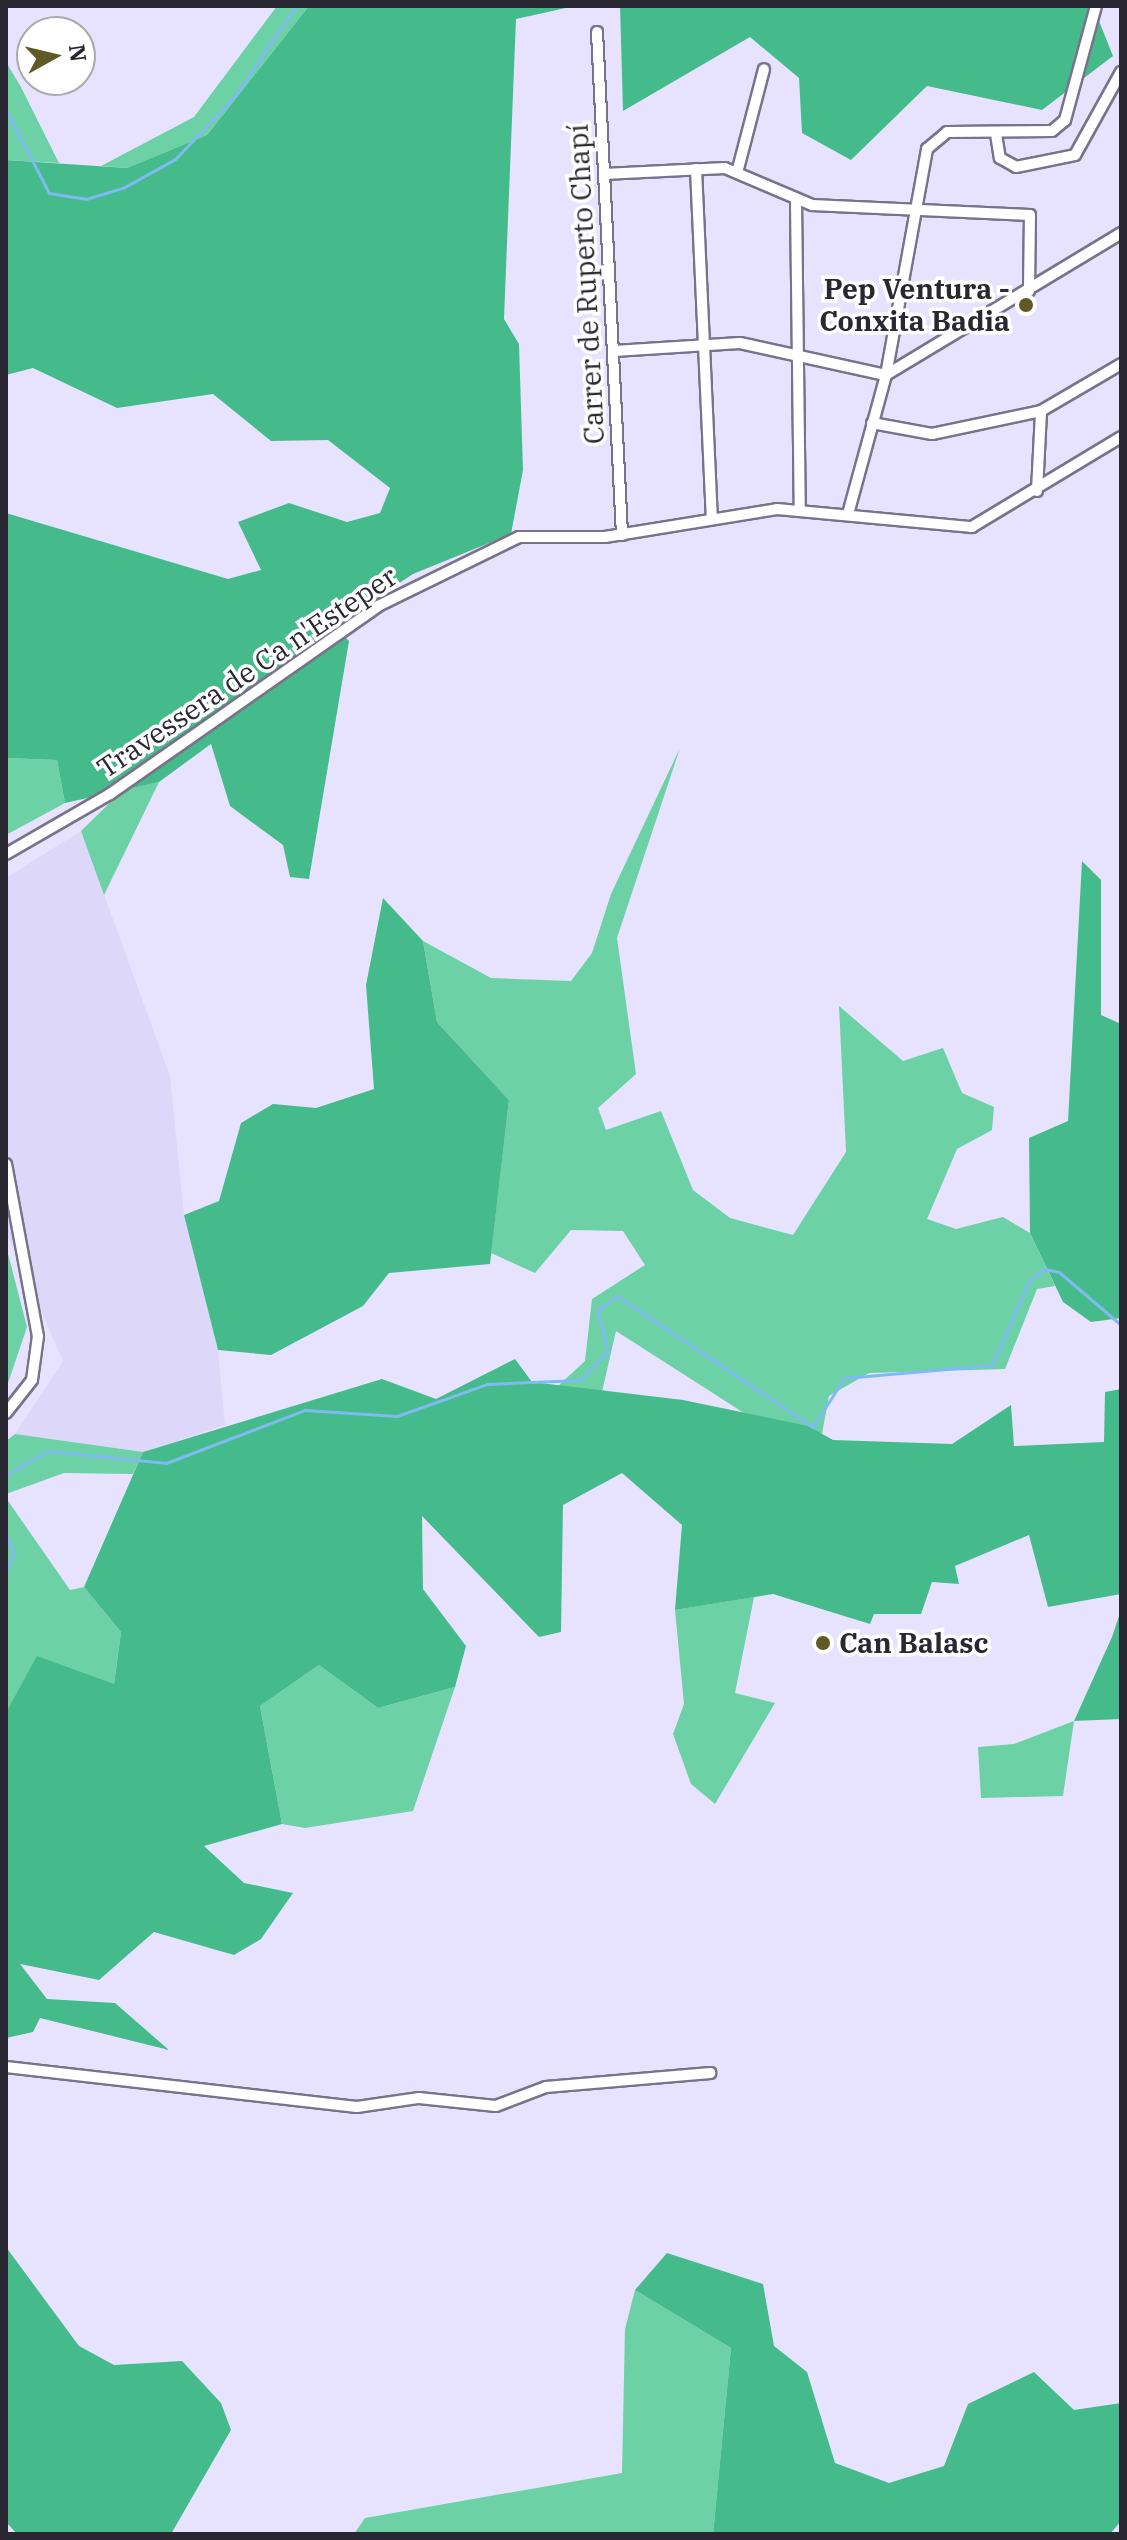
<!DOCTYPE html>
<meta charset="utf-8">
<style>
body{margin:0}
#map{position:relative;width:1127px;height:2540px;overflow:hidden;background:#e7e3fe;font-family:"IBM Plex Serif",serif}
div>[style]{position:absolute}
.built>*{inset:0;background:#ddd7f9}
.green>*{inset:0;background:#6cd1a5}
.forest>*{inset:0;background:#45bb8c}
.stream>*{height:3px;margin:-1.5px;padding:0 1.5px;transform-origin:1.5px;border-radius:1.5px;background:#80baf2}
.roads{filter:drop-shadow(2px 0 #78738b) drop-shadow(-2px 0 #78738b) drop-shadow(0 2px #78738b) drop-shadow(0 -2px #78738b)}
.minor>*{height:10px;margin:-5px;padding:0 5px;transform-origin:5px;border-radius:5px;background:#fff}
.dots>*{width:22px;height:22px;translate:-50% -50%;box-sizing:border-box;border:4px solid #fff;border-radius:50%}
span{translate:-50% -50%;white-space:nowrap;text-align:center;line-height:1.15;-webkit-text-stroke:7px #fff;paint-order:stroke}
.street-label{font-size:28px;color:#292731}
.poi-label{font-size:28px;color:#292731;font-weight:700}
.right{translate:-100% -50%;text-align:right}
.left{translate:0 -50%;text-align:left}
.frame{position:absolute;inset:0;border:8px solid #292731;pointer-events:none}
.north{position:absolute;left:16px;top:16px;width:80px;height:80px;box-sizing:border-box;background:#fff;border:2px solid #a9a9ad;border-radius:50%;rotate:82deg;font-size:22px;font-weight:700;line-height:32px;text-align:center;color:#292731}
.north::after{content:'';display:block;margin:auto;width:28px;height:36px;background:#605825;clip-path:polygon(50% 0,100% 100%,50% 72%,0 100%)}
</style>
<div id="map">
<div class="built">
<i style="clip-path:polygon(81px 831px,170px 1076px,184px 1215px,218px 1350px,225px 1425px,143px 1452px,15px 1434px,63px 1361px,6px 1232px,6px 878px)"></i>
</div>
<div class="green">
<i style="clip-path:polygon(277px 6px,309px 6px,207px 135px,127px 168px,101px 166px,194px 117px)"></i>
<i style="clip-path:polygon(6px 62px,21px 87px,59px 163px,6px 160px)"></i>
<i style="clip-path:polygon(680px 748px,617px 938px,636px 1074px,598px 1108px,606px 1130px,661px 1111px,693px 1190px,730px 1218px,793px 1235px,846px 1152px,839px 1006px,903px 1061px,943px 1048px,962px 1093px,994px 1107px,992px 1130px,957px 1149px,927px 1219px,956px 1229px,1003px 1217px,1030px 1233px,1055px 1286px,1037px 1289px,1005px 1369px,869px 1373px,829px 1396px,822px 1434px,744px 1413px,616px 1331px,602px 1392px,558px 1386px,585px 1361px,592px 1299px,645px 1265px,623px 1231px,571px 1230px,535px 1273px,491px 1253px,509px 1100px,437px 1022px,423px 941px,491px 978px,571px 981px,592px 953px,611px 894px)"></i>
<i style="clip-path:polygon(6px 758px,57px 760px,65px 803px,6px 835px)"></i>
<i style="clip-path:polygon(159px 782px,104px 895px,81px 831px,124px 789px)"></i>
<i style="clip-path:polygon(6px 1246px,27px 1327px,6px 1389px)"></i>
<i style="clip-path:polygon(15px 1434px,143px 1452px,133px 1474px,64px 1473px,6px 1494px,6px 1441px)"></i>
<i style="clip-path:polygon(6px 1498px,70px 1590px,84px 1587px,121px 1632px,114px 1684px,7px 1711px,6px 1738px)"></i>
<i style="clip-path:polygon(754px 1597px,735px 1693px,775px 1703px,715px 1804px,691px 1784px,673px 1734px,684px 1704px,675px 1610px)"></i>
<i style="clip-path:polygon(319px 1665px,378px 1708px,455px 1687px,413px 1811px,305px 1828px,282px 1824px,260px 1706px)"></i>
<i style="clip-path:polygon(1074px 1721px,1063px 1796px,981px 1798px,978px 1747px,1014px 1744px)"></i>
<i style="clip-path:polygon(635px 2290px,731px 2348px,713px 2534px,354px 2534px,365px 2518px,622px 2473px,625px 2329px)"></i>
</div>
<div class="forest">
<i style="clip-path:polygon(309px 6px,575px 6px,516px 19px,504px 319px,519px 344px,523px 470px,511px 534px,413px 574px,334px 626px,349px 641px,309px 879px,290px 877px,283px 845px,230px 806px,211px 744px,159px 782px,65px 803px,57px 760px,6px 758px,6px 513px,228px 579px,261px 570px,238px 522px,289px 503px,347px 522px,380px 513px,390px 488px,328px 440px,271px 441px,213px 394px,117px 408px,33px 368px,6px 375px,6px 160px,127px 168px,207px 135px)"></i>
<i style="clip-path:polygon(620px 6px,1093px 6px,1113px 56px,1042px 110px,927px 86px,851px 160px,802px 133px,799px 78px,750px 37px,623px 111px)"></i>
<i style="clip-path:polygon(1082px 861px,1101px 880px,1101px 1015px,1121px 1024px,1121px 1318px,1091px 1322px,1063px 1302px,1030px 1233px,1029px 1138px,1068px 1121px)"></i>
<i style="clip-path:polygon(383px 898px,423px 941px,437px 1022px,509px 1100px,490px 1264px,389px 1273px,363px 1306px,271px 1355px,218px 1350px,184px 1215px,219px 1201px,241px 1123px,273px 1104px,316px 1108px,374px 1089px,366px 985px)"></i>
<i style="clip-path:polygon(515px 1359px,532px 1382px,683px 1400px,808px 1426px,833px 1440px,952px 1444px,1011px 1405px,1014px 1446px,1104px 1442px,1105px 1392px,1121px 1389px,1121px 1594px,1048px 1607px,1029px 1535px,955px 1566px,959px 1584px,932px 1582px,921px 1614px,874px 1614px,870px 1624px,773px 1594px,675px 1610px,682px 1525px,622px 1473px,563px 1505px,561px 1632px,539px 1637px,422px 1516px,423px 1589px,466px 1646px,455px 1687px,378px 1708px,319px 1665px,260px 1706px,282px 1824px,204px 1846px,244px 1883px,293px 1893px,261px 1939px,234px 1955px,154px 1932px,99px 1980px,20px 1964px,47px 1999px,115px 2003px,169px 2050px,40px 2018px,33px 2032px,6px 2038px,7px 1711px,37px 1656px,114px 1684px,121px 1632px,84px 1587px,143px 1452px,382px 1379px,436px 1399px)"></i>
<i style="clip-path:polygon(1121px 1610px,1121px 1719px,1074px 1721px,1112px 1637px)"></i>
<i style="clip-path:polygon(6px 2247px,79px 2346px,114px 2365px,182px 2361px,221px 2403px,231px 2430px,171px 2534px,17px 2534px,6px 2522px)"></i>
<i style="clip-path:polygon(667px 2253px,763px 2284px,774px 2346px,807px 2372px,835px 2463px,889px 2483px,944px 2466px,968px 2404px,1034px 2372px,1074px 2410px,1121px 2403px,1121px 2521px,1110px 2534px,713px 2534px,731px 2348px,635px 2290px)"></i>
</div>
<div class="stream">
<i style="left:6px;top:110px;width:93px;rotate:62.6deg"></i>
<i style="left:49px;top:193px;width:37px;rotate:9deg"></i>
<i style="left:86px;top:199px;width:39px;rotate:-17deg"></i>
<i style="left:123px;top:188px;width:60px;rotate:-29.1deg"></i>
<i style="left:175px;top:159px;width:82px;rotate:-46deg"></i>
<i style="left:232px;top:100px;width:114px;rotate:-55.8deg"></i>
<i style="left:6px;top:1475px;width:48px;rotate:-29.7deg"></i>
<i style="left:48px;top:1451px;width:119px;rotate:5.8deg"></i>
<i style="left:166px;top:1463px;width:149px;rotate:-20.9deg"></i>
<i style="left:305px;top:1410px;width:92px;rotate:3.7deg"></i>
<i style="left:397px;top:1416px;width:96px;rotate:-19.6deg"></i>
<i style="left:487px;top:1384px;width:93px;rotate:-2.5deg"></i>
<i style="left:580px;top:1380px;width:40px;rotate:-46deg"></i>
<i style="left:608px;top:1351px;width:42px;rotate:-105deg"></i>
<i style="left:597px;top:1310px;width:24px;rotate:-35deg"></i>
<i style="left:617px;top:1296px;width:236px;rotate:33.8deg"></i>
<i style="left:813px;top:1427px;width:58px;rotate:-57.7deg"></i>
<i style="left:844px;top:1378px;width:149px;rotate:-5deg"></i>
<i style="left:992px;top:1365px;width:92px;rotate:-66.2deg"></i>
<i style="left:1029px;top:1281px;width:20px;rotate:-37deg"></i>
<i style="left:1045px;top:1269px;width:14px;rotate:12deg"></i>
<i style="left:1059px;top:1272px;width:82px;rotate:40.5deg"></i>
<i style="left:6px;top:1534px;width:21px;rotate:67deg"></i>
<i style="left:14px;top:1553px;width:21px;rotate:113deg"></i>
</div>
<div class="roads">
<div class="minor">
<i style="left:597px;top:32px;width:504px;rotate:87.15deg"></i>
<i style="left:996px;top:134px;width:24px;rotate:81deg"></i>
<i style="left:1000px;top:158px;width:18px;rotate:29deg"></i>
<i style="left:1016px;top:167px;width:60px;rotate:-11.5deg"></i>
<i style="left:1075px;top:155px;width:95px;rotate:-61deg"></i>
<i style="left:696px;top:169px;width:347px;rotate:87.4deg"></i>
<i style="left:738px;top:169px;width:103px;rotate:-75.4deg"></i>
<i style="left:604px;top:174px;width:121px;rotate:-2.8deg"></i>
<i style="left:725px;top:168px;width:95px;rotate:23deg"></i>
<i style="left:812px;top:205px;width:218px;rotate:2.6deg"></i>
<i style="left:1030px;top:215px;width:76px;rotate:90.8deg"></i>
<i style="left:796px;top:201px;width:310px;rotate:89.3deg"></i>
<i style="left:614px;top:351px;width:126px;rotate:-3.6deg"></i>
<i style="left:740px;top:343px;width:149px;rotate:12.4deg"></i>
<i style="left:886px;top:375px;width:275px;rotate:-31.1deg"></i>
<i style="left:872px;top:423px;width:61px;rotate:10.4deg"></i>
<i style="left:932px;top:434px;width:111px;rotate:-11.9deg"></i>
<i style="left:1041px;top:411px;width:93px;rotate:-30.4deg"></i>
<i style="left:1037px;top:491px;width:80px;rotate:-87.1deg"></i>
<i style="left:848px;top:514px;width:144px;rotate:-74.7deg"></i>
<i style="left:886px;top:375px;width:230px;rotate:-79.7deg"></i>
<i style="left:927px;top:149px;width:26px;rotate:-40deg"></i>
<i style="left:947px;top:132px;width:105px;rotate:-0.5deg"></i>
<i style="left:1052px;top:131px;width:17px;rotate:-40deg"></i>
<i style="left:1065px;top:120px;width:118px;rotate:-74.8deg"></i>
<i style="left:6px;top:854px;width:120px;rotate:-30deg"></i>
<i style="left:110px;top:794px;width:327px;rotate:-35deg"></i>
<i style="left:378px;top:606px;width:157px;rotate:-26.1deg"></i>
<i style="left:519px;top:537px;width:86px"></i>
<i style="left:605px;top:537px;width:174px;rotate:-9.2deg"></i>
<i style="left:777px;top:509px;width:196px;rotate:5.3deg"></i>
<i style="left:972px;top:527px;width:174px;rotate:-31.1deg"></i>
<i style="left:6px;top:1164px;width:175px;rotate:79.5deg"></i>
<i style="left:38px;top:1336px;width:44px;rotate:97.8deg"></i>
<i style="left:32px;top:1380px;width:42px;rotate:128.2deg"></i>
<i style="left:6px;top:2067px;width:353px;rotate:6.5deg"></i>
<i style="left:357px;top:2107px;width:63px;rotate:-8.3deg"></i>
<i style="left:419px;top:2098px;width:77px;rotate:5.9deg"></i>
<i style="left:496px;top:2106px;width:53px;rotate:-20.8deg"></i>
<i style="left:546px;top:2087px;width:165px;rotate:-4.9deg"></i>
</div>
</div>
<div class="dots">
<i style="left:1026px;top:305px;background:#605825"></i>
<i style="left:823px;top:1643px;background:#605825"></i>
</div>
<div class="street-label">
<span style="left:586px;top:284px;rotate:-93deg">Carrer de Ruperto Chapí</span>
<span style="left:247px;top:672px;rotate:-34deg">Travessera de Ca n'Esteper</span>
</div>
<div class="poi-label">
<span class="right" style="left:1010px;top:305px">Pep Ventura -<br>Conxita Badia</span>
<span class="left" style="left:839px;top:1643px">Can Balasc</span>
</div>
<div class="frame"></div>
<div class="north">N</div>
</div>
